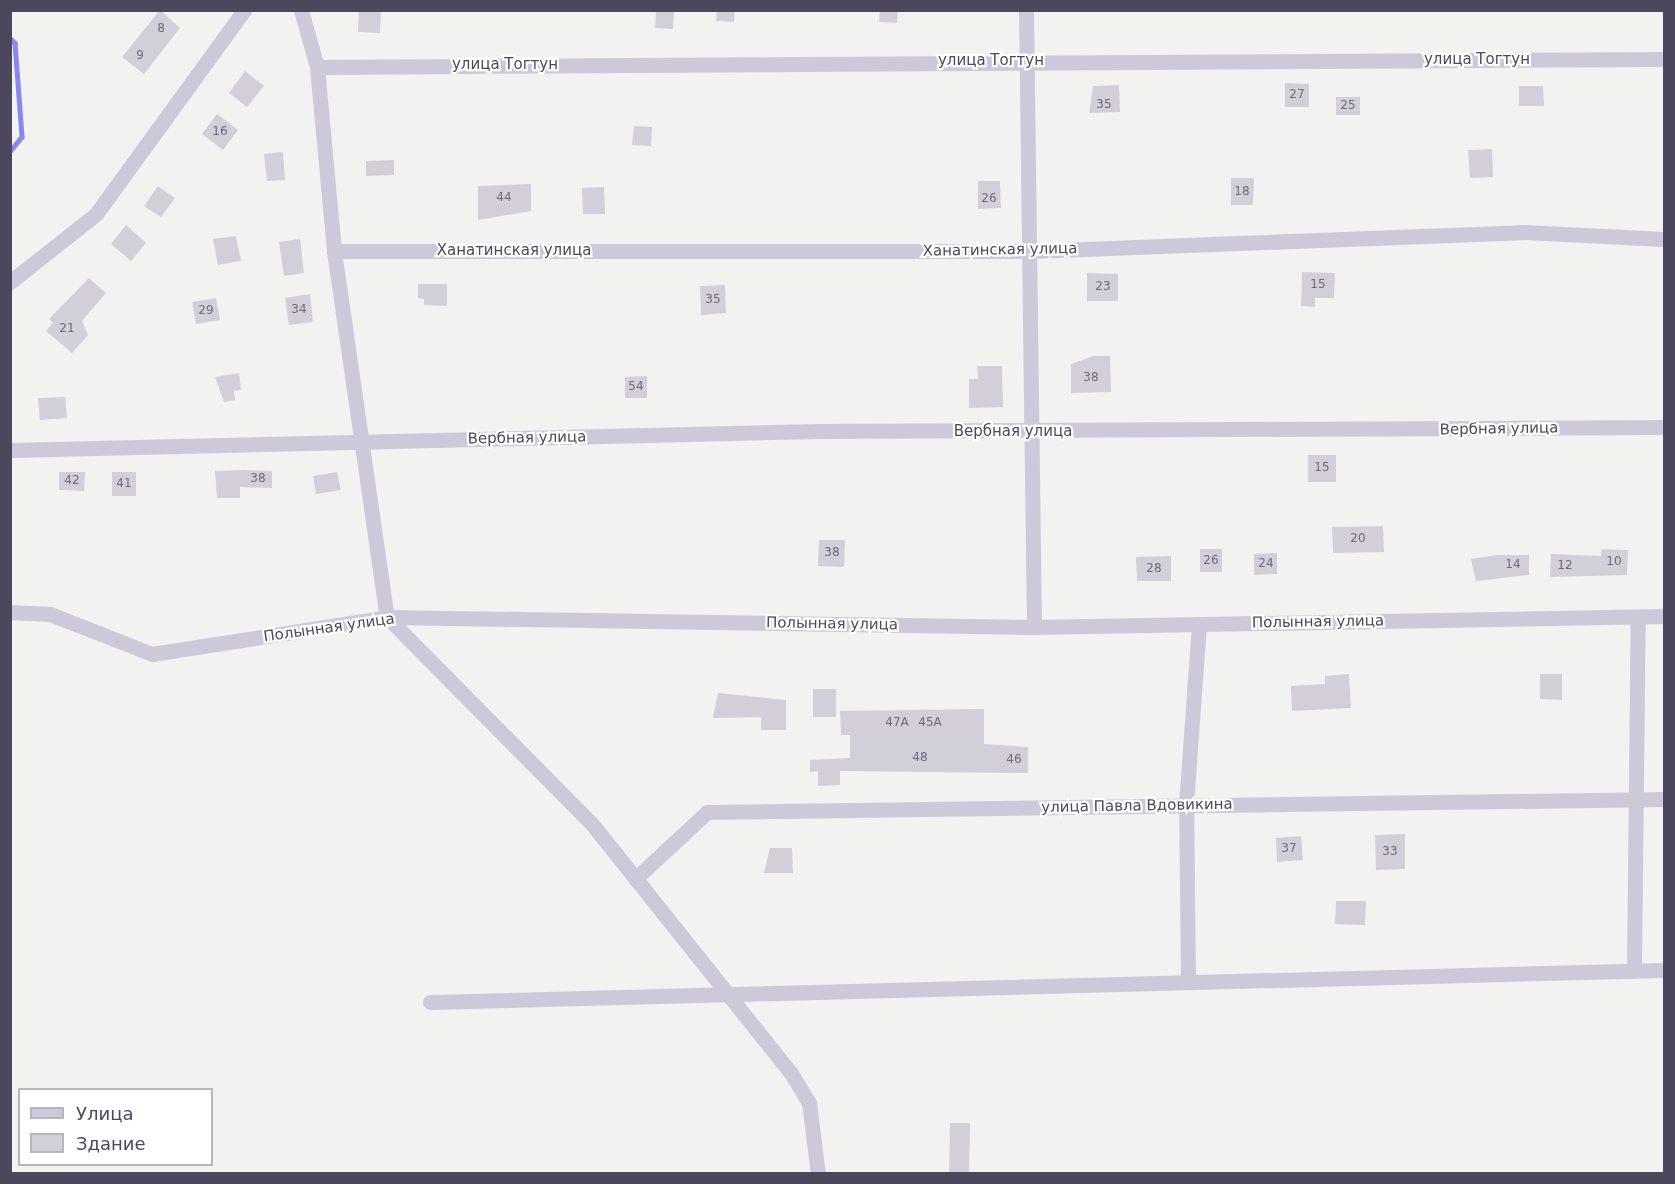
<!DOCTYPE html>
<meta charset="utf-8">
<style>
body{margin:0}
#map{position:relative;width:1675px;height:1184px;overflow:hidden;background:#f2f2f0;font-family:"DejaVu Sans",sans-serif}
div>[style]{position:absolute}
.stream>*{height:4.5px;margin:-2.25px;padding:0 2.25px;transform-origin:2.25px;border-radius:2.25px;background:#8888f0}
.building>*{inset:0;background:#d3cfd8}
.street>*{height:15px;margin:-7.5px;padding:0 7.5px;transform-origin:7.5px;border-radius:7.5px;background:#cdc9da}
span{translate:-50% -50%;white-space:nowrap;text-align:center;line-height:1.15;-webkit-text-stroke:4.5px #fff;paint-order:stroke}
.number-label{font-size:12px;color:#6e697c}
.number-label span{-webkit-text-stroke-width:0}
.street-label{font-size:15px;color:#4d475e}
.frame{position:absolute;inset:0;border:12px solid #4d475e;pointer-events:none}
.legend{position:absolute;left:18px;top:1088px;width:195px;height:78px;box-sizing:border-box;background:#fff;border:2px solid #b8b5bf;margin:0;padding:8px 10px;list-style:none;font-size:18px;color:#4d475e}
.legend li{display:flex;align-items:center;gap:12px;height:30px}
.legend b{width:30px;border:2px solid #b8b5bf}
</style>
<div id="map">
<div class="stream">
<i style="left:10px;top:38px;width:7px;rotate:45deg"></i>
<i style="left:15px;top:43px;width:94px;rotate:85.7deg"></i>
<i style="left:22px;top:137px;width:19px;rotate:129deg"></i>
</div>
<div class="building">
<i style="clip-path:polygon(160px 10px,180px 28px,144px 74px,122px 57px)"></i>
<i style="clip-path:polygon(359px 10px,381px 10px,380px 33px,358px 32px)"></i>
<i style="clip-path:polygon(656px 10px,674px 10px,673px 29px,655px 28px)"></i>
<i style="clip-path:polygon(717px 10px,735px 10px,734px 22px,716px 21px)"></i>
<i style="clip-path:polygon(880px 10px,898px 10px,897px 23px,879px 22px)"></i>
<i style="clip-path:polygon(245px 71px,264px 86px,247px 107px,229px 93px)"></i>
<i style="clip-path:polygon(1285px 83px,1309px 84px,1309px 107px,1285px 107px)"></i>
<i style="clip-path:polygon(1119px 85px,1120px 112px,1089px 113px,1093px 86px)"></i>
<i style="clip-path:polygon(1519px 86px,1543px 86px,1544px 106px,1519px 106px)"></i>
<i style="clip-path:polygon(1336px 97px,1360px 97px,1360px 115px,1336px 115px)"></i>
<i style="clip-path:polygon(217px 114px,238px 130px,223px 150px,202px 134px)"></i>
<i style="clip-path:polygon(634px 126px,652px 127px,651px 146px,632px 145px)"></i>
<i style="clip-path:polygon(1492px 149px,1493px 177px,1470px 178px,1468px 150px)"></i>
<i style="clip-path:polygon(283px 152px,285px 180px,267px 181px,264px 154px)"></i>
<i style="clip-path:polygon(394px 160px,394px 175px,366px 176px,366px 161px)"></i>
<i style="clip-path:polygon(1231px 178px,1254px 178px,1253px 205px,1231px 205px)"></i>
<i style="clip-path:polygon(978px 181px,1000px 181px,1001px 208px,978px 209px)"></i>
<i style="clip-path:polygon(531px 184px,531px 211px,478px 220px,478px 186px)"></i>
<i style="clip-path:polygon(158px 186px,175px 198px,161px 217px,144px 206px)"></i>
<i style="clip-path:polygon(604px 187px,605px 214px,583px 214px,582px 188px)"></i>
<i style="clip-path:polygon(126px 225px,146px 243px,131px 261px,111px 244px)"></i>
<i style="clip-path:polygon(236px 236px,241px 261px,218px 265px,213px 239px)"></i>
<i style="clip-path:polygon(300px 239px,304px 273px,284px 276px,279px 242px)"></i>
<i style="clip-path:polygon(1302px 272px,1335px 273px,1334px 298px,1315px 298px,1315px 307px,1301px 306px)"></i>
<i style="clip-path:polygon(1087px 273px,1118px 274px,1118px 301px,1087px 301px)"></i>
<i style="clip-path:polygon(89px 278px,106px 293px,82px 321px,88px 335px,72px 353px,46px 331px,53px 323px,49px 319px)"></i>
<i style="clip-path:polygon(418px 284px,447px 284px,447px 306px,424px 305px,424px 299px,418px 298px)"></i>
<i style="clip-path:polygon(725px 285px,726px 313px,701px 315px,700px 286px)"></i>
<i style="clip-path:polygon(310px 294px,313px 322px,289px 325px,285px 298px)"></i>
<i style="clip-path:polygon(216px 298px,220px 320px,196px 324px,192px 302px)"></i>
<i style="clip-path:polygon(1093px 356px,1110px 356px,1111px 392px,1071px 393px,1071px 364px)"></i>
<i style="clip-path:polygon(977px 366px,1002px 366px,1003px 407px,969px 408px,969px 379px,978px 379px)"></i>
<i style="clip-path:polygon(239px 373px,241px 390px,234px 391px,235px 400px,224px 402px,215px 377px)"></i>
<i style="clip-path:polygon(647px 376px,647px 398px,625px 398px,625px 377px)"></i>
<i style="clip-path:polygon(65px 397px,67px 418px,40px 420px,38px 398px)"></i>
<i style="clip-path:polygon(1308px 455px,1336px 455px,1336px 482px,1308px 482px)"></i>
<i style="clip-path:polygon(244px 470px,272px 471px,272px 488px,240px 487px,240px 498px,217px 498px,215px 471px)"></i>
<i style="clip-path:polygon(59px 472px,85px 472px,84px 491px,59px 490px)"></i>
<i style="clip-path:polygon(112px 472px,136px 472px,136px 496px,112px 496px)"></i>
<i style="clip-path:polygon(337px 472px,341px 490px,316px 494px,313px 476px)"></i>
<i style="clip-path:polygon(1383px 526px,1384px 552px,1333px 553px,1332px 527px)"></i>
<i style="clip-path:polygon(819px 540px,845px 540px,844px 567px,818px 566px)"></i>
<i style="clip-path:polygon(1200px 549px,1222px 549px,1222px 572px,1200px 572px)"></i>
<i style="clip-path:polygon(1601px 549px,1628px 550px,1627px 575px,1550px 577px,1551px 554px,1601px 556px)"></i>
<i style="clip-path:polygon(1277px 553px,1277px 574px,1254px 575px,1254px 554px)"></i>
<i style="clip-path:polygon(1497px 555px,1529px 555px,1529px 575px,1476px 581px,1471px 559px)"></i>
<i style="clip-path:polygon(1171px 556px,1171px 581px,1137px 581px,1136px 557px)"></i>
<i style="clip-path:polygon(1349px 674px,1351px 708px,1292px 711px,1291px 686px,1325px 684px,1325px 676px)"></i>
<i style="clip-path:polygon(1540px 674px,1562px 674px,1562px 700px,1540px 699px)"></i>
<i style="clip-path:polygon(813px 689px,836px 689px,836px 717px,813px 717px)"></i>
<i style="clip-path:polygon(718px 693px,786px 700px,786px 730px,761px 730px,761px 717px,713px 718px)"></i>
<i style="clip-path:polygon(984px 709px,984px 744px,1028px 747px,1028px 773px,840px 771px,840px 785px,818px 786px,818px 771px,810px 772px,810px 760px,850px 758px,850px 735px,841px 735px,840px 711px)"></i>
<i style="clip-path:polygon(1405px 834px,1405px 869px,1376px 870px,1375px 835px)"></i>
<i style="clip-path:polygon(1301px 836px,1303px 860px,1277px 862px,1276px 838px)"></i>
<i style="clip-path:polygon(770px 848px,792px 848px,793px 873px,764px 873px)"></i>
<i style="clip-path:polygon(1336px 901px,1366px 901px,1365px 925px,1335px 924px)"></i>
<i style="clip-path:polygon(950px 1123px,970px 1123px,969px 1173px,949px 1173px)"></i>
</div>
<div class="street">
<i style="left:301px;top:10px;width:59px;rotate:74.3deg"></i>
<i style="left:317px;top:67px;width:185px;rotate:84.7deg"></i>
<i style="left:334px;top:251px;width:370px;rotate:81.8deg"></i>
<i style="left:387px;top:617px;width:291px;rotate:45.3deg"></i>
<i style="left:592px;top:824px;width:319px;rotate:51.4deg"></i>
<i style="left:791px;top:1073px;width:35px;rotate:59deg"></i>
<i style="left:809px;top:1103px;width:72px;rotate:82.8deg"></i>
<i style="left:1026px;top:10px;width:617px;rotate:89.26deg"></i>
<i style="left:317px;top:67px;width:1347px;rotate:-0.34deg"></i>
<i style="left:334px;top:251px;width:698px"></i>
<i style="left:1032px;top:251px;width:490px;rotate:-2.2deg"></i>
<i style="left:1522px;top:232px;width:142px;rotate:2.8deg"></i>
<i style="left:10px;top:282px;width:110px;rotate:-38.3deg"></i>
<i style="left:96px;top:214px;width:252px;rotate:-54deg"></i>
<i style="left:10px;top:450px;width:809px;rotate:-1.35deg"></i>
<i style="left:819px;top:431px;width:845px;rotate:-0.27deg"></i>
<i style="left:10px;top:612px;width:40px;rotate:2.9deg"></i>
<i style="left:50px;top:614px;width:110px;rotate:21.4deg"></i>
<i style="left:152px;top:654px;width:238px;rotate:-8.9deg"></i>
<i style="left:387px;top:617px;width:647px;rotate:0.89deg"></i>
<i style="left:1034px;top:627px;width:630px;rotate:-1deg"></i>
<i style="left:635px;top:879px;width:98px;rotate:-42.9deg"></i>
<i style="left:707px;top:812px;width:957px;rotate:-0.78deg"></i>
<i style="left:1634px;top:971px;width:354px;rotate:-89.4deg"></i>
<i style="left:1188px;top:982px;width:177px;rotate:-90.6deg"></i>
<i style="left:1186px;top:805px;width:181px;rotate:-85.9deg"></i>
<i style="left:430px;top:1002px;width:1234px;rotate:-1.49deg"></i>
</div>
<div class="number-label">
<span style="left:161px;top:29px">8</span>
<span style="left:140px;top:56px">9</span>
<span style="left:1297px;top:95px">27</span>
<span style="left:1104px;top:105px">35</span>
<span style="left:1348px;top:106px">25</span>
<span style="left:220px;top:132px">16</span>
<span style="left:1242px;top:192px">18</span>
<span style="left:504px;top:198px">44</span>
<span style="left:989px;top:199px">26</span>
<span style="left:1318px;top:285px">15</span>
<span style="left:1103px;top:287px">23</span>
<span style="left:713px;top:300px">35</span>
<span style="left:299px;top:310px">34</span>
<span style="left:206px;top:311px">29</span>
<span style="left:67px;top:329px">21</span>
<span style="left:1091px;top:378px">38</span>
<span style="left:636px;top:387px">54</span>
<span style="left:1322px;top:468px">15</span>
<span style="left:258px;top:479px">38</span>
<span style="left:72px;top:481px">42</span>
<span style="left:124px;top:484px">41</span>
<span style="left:1358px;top:539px">20</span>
<span style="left:832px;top:553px">38</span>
<span style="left:1211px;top:561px">26</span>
<span style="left:1614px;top:562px">10</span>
<span style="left:1266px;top:564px">24</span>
<span style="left:1513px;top:565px">14</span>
<span style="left:1565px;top:566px">12</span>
<span style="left:1154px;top:569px">28</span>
<span style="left:897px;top:723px">47А</span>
<span style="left:930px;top:723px">45А</span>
<span style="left:920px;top:758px">48</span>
<span style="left:1014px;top:760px">46</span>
<span style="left:1289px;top:849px">37</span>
<span style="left:1390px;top:852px">33</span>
</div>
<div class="street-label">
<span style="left:1477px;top:60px">улица Тогтун</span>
<span style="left:991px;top:61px">улица Тогтун</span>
<span style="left:505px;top:65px">улица Тогтун</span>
<span style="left:1000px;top:250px;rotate:-1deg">Ханатинская улица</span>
<span style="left:514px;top:251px">Ханатинская улица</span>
<span style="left:1499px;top:429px;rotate:-1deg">Вербная улица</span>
<span style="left:1013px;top:432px">Вербная улица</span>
<span style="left:527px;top:438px;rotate:-1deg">Вербная улица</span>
<span style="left:1318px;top:622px;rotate:-1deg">Полынная улица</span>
<span style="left:832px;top:624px;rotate:1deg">Полынная улица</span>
<span style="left:329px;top:628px;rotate:-8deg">Полынная улица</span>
<span style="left:1137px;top:806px;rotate:-1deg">улица Павла Вдовикина</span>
</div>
<div class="frame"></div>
<ul class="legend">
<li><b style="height:8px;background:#cdc9da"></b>Улица</li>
<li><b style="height:16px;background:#d3cfd8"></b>Здание</li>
</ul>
</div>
